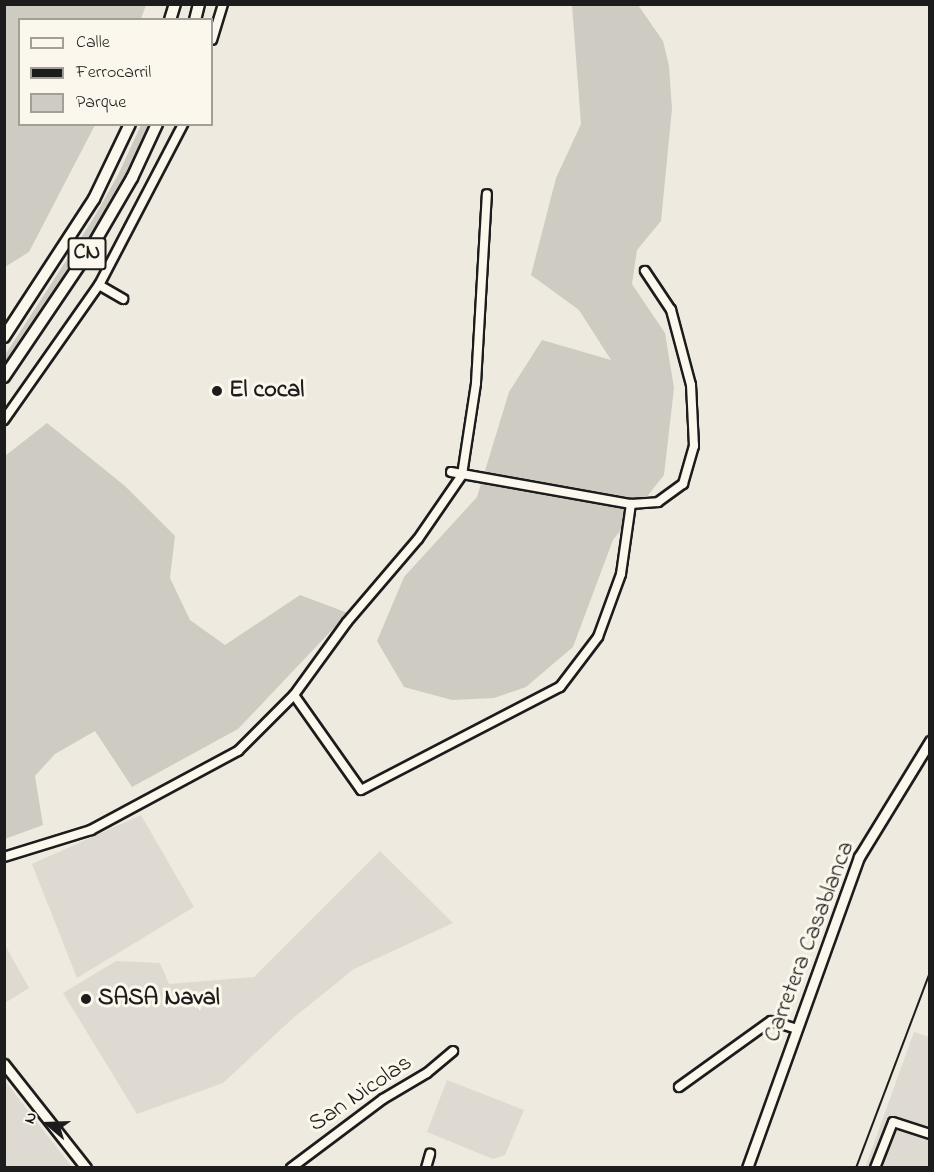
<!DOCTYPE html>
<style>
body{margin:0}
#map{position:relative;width:934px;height:1172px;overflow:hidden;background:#eeeadf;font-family:"Indie Flower",sans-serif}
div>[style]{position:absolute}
.built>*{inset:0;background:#dedad1}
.green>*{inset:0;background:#ceccc2}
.roads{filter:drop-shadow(2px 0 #1c1c1c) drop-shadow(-2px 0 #1c1c1c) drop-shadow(0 2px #1c1c1c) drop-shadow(0 -2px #1c1c1c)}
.minor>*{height:8px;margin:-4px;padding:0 4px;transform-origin:4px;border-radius:4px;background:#fbf7ec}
.major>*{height:9px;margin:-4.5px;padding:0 4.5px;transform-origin:4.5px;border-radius:4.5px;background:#fbf7ec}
.highway>*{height:10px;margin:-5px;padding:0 5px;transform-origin:5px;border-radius:5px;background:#fbf7ec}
.rail>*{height:2px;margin:-1px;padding:0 1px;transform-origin:1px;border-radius:1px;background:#1c1c1c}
.dots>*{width:16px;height:16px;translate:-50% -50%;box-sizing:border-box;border:3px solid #fbf7ec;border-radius:50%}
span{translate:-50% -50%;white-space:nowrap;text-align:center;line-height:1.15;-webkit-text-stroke:6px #fbf7ec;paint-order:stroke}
.shield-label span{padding:2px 4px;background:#fbf7ec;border:2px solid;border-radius:4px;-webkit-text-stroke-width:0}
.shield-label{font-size:22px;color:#1c1c1c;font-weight:700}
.poi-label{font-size:24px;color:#1c1c1c;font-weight:700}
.left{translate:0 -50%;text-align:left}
.street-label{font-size:24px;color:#1c1c1c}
.frame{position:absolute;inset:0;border:6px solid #1c1c1c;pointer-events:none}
.legend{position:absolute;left:18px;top:18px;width:195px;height:108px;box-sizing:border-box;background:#fbf7ec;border:2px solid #a29f99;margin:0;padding:8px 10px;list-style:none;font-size:18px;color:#1c1c1c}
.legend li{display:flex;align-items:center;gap:12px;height:30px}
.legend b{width:30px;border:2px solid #a29f99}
.north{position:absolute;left:18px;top:1094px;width:60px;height:60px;-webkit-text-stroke:4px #fbf7ec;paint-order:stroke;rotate:289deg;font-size:16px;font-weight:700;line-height:24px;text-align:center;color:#1c1c1c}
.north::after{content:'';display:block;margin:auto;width:21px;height:27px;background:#1c1c1c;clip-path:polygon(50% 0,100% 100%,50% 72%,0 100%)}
</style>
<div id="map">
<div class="built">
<i style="clip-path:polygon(141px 815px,194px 907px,77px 978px,32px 864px)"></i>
<i style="clip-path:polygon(380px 851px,453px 923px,354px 969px,292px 1019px,223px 1083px,137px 1114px,63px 993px,116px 961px,160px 963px,169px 984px,254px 977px)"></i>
<i style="clip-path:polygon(5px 945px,29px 988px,5px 1003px,4px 1003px)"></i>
<i style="clip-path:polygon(914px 1032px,929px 1037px,929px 1167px,865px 1168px)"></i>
<i style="clip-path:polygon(447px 1080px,524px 1110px,505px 1155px,493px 1159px,427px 1132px)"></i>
<i style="clip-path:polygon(5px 1081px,72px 1167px,5px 1167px)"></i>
</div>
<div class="green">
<i style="clip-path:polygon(5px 4px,146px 5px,141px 19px,20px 20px,20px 124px,95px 125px,29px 252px,5px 267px)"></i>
<i style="clip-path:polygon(572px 5px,638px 5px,663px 41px,669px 66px,672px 109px,661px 221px,637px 250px,632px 284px,665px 333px,674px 388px,664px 475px,613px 540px,573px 647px,526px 687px,494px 698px,452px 700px,404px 687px,377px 641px,404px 577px,477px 497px,509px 392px,542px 340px,611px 360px,579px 310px,531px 275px,556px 178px,581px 124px)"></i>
<i style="clip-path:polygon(141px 125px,149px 125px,126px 175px,101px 220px,5px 367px,5px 355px,93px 219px,118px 175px)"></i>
<i style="clip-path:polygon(47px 423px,125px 486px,175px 536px,170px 578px,190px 620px,225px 645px,300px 595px,348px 613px,238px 729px,132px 787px,95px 731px,55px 754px,35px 776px,43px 825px,5px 839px,5px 456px)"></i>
</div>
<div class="roads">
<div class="minor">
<i style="left:212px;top:40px;width:38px;rotate:-73deg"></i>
<i style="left:99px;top:285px;width:28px;rotate:30deg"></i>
<i style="left:4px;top:420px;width:165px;rotate:-54.9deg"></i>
<i style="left:99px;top:285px;width:182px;rotate:-62.4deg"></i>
<i style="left:451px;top:472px;width:183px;rotate:10.1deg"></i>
<i style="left:631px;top:504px;width:27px;rotate:-4deg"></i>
<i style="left:658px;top:502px;width:31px;rotate:-36deg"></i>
<i style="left:683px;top:484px;width:40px;rotate:-74deg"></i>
<i style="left:694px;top:446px;width:61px;rotate:-92.8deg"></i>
<i style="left:691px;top:385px;width:78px;rotate:-104.9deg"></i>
<i style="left:671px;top:310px;width:47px;rotate:-123.7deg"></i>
<i style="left:294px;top:695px;width:116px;rotate:54.8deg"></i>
<i style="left:361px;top:790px;width:224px;rotate:-27.4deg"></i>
<i style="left:560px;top:687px;width:63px;rotate:-52.8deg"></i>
<i style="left:598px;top:637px;width:67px;rotate:-69.9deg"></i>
<i style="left:621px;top:574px;width:71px;rotate:-81.9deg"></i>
<i style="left:4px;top:857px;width:91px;rotate:-17.2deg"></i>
<i style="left:91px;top:830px;width:167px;rotate:-28.3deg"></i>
<i style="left:238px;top:751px;width:79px;rotate:-45deg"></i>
<i style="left:294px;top:695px;width:90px;rotate:-54deg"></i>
<i style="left:347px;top:622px;width:109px;rotate:-49.5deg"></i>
<i style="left:418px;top:539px;width:78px;rotate:-55.5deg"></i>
<i style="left:462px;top:475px;width:93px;rotate:-81.3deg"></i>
<i style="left:476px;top:383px;width:189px;rotate:-86.7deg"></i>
<i style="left:679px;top:1087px;width:113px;rotate:-35.7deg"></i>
<i style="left:771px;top:1021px;width:27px;rotate:17deg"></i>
<i style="left:291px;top:1168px;width:115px;rotate:-36.9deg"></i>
<i style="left:383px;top:1099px;width:51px;rotate:-30.6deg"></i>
<i style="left:427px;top:1073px;width:34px;rotate:-40deg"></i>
<i style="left:426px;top:1168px;width:15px;rotate:-74deg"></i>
<i style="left:875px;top:1168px;width:49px;rotate:-68.6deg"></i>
<i style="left:893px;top:1122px;width:39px;rotate:18deg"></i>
</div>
<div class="major">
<i style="left:4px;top:1064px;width:132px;rotate:51.7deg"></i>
<i style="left:747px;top:1168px;width:331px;rotate:-70.2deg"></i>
<i style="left:859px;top:857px;width:136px;rotate:-58.5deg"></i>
</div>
<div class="highway">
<i style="left:170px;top:20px;width:17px;rotate:-73deg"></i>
<i style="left:195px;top:20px;width:16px;rotate:-76deg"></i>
<i style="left:4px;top:337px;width:165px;rotate:-56.9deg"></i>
<i style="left:94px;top:199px;width:83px;rotate:-64.4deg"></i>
<i style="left:4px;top:377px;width:159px;rotate:-56deg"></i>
<i style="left:93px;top:245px;width:78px;rotate:-59.8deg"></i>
<i style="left:132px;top:178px;width:60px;rotate:-65.2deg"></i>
</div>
</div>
<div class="rail">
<i style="left:856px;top:1168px;width:210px;rotate:-69.3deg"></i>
</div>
<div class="dots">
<i style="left:217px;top:391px;background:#1c1c1c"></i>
<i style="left:86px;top:999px;background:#1c1c1c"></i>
</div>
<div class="shield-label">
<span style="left:87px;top:254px">CN</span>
</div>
<div class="poi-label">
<span class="left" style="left:229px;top:391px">El cocal</span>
<span class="left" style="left:98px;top:999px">SASA Naval</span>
</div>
<div class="street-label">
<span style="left:810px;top:942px;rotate:-69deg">Carretera Casablanca</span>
<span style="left:361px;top:1094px;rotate:-34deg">San Nicolas</span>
</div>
<div class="frame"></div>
<ul class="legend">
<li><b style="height:8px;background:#fbf7ec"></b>Calle</li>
<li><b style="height:8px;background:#1c1c1c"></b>Ferrocarril</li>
<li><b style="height:16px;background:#ceccc2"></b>Parque</li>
</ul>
<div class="north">N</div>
</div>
